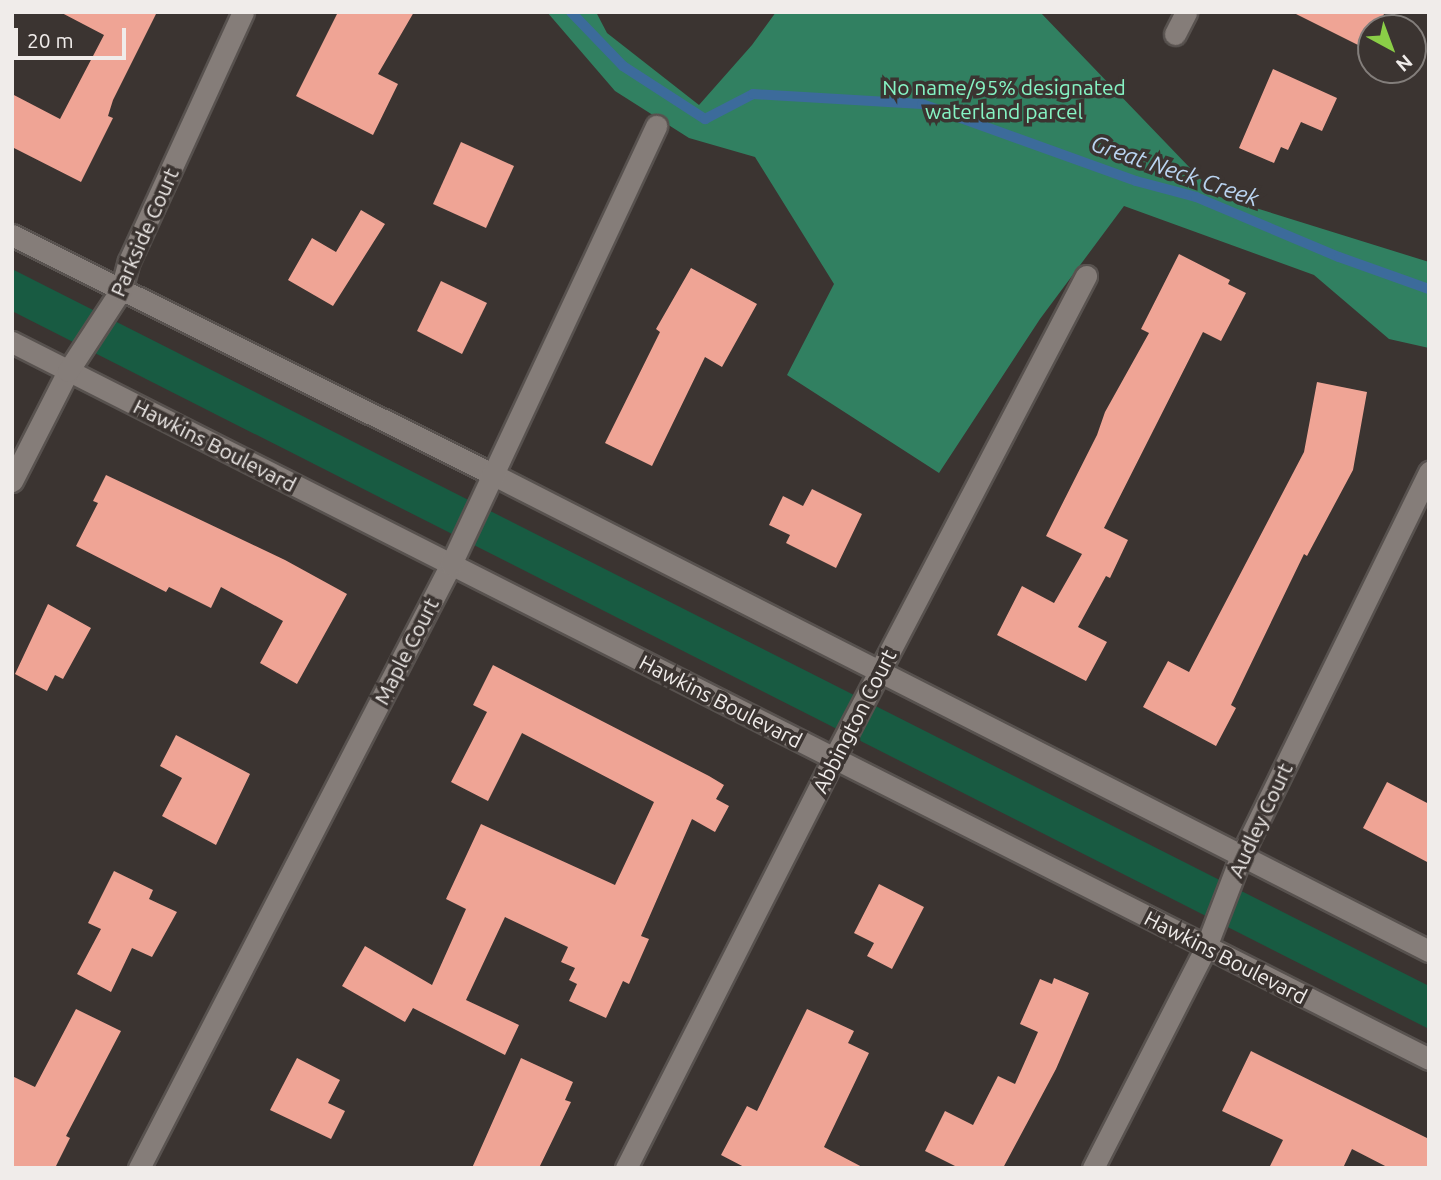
<!DOCTYPE html>
<style>
body{margin:0}
#map{position:relative;width:1441px;height:1180px;overflow:hidden;background:#3b3431;font-family:Ubuntu,sans-serif}
div>[style]{position:absolute}
.green>*{inset:0;background:#185b42}
.forest>*{inset:0;background:#318061}
.stream>*{height:10px;margin:-5px;padding:0 5px;transform-origin:5px;border-radius:5px;background:#3c6b9b}
.building>*{inset:0;background:#efa495}
.roads{filter:drop-shadow(2px 0 #58524f) drop-shadow(-2px 0 #58524f) drop-shadow(0 2px #58524f) drop-shadow(0 -2px #58524f)}
.minor>*{height:21px;margin:-10.5px;padding:0 10.5px;transform-origin:10.5px;border-radius:10.5px;background:#857d79}
span{translate:-50% -50%;white-space:nowrap;text-align:center;line-height:1.15;-webkit-text-stroke:7px #3b3431;paint-order:stroke}
.park-label{font-size:21px;color:#86f4c4}
.street-label{font-size:21px;color:#f0ecea}
.water-label{font-size:23px;color:#bad4f1;font-style:italic}
.frame{position:absolute;inset:0;border:14px solid #f0ecea;pointer-events:none}
.north{position:absolute;left:1357px;top:14px;width:70px;height:70px;box-sizing:border-box;background:#3b3431;border:2px solid #837e7b;border-radius:50%;rotate:139deg;font-size:19px;font-weight:700;line-height:28px;text-align:center;color:#f0ecea}
.north::after{content:'';display:block;margin:auto;width:24px;height:32px;background:#8ace47;clip-path:polygon(50% 0,100% 100%,50% 72%,0 100%)}
.scale{position:absolute;left:14px;top:28px;width:112px;height:32px;box-sizing:border-box;border:4px solid #f0ecea;border-top:0;padding-left:9px;font-size:21px;line-height:24px;white-space:nowrap;color:#f0ecea;-webkit-text-stroke:5px #3b3431;paint-order:stroke}
</style>
<div id="map">
<div class="green">
<i style="clip-path:polygon(12px 269px,1429px 986px,1429px 1029px,12px 311px)"></i>
</div>
<div class="forest">
<i style="clip-path:polygon(547px 12px,596px 12px,607px 33px,699px 105px,752px 45px,776px 12px,1040px 12px,1217px 196px,1429px 262px,1429px 348px,1389px 339px,1314px 275px,1124px 206px,1040px 319px,939px 473px,787px 375px,834px 284px,755px 157px,689px 138px,615px 91px)"></i>
</div>
<div class="stream">
<i style="left:571px;top:12px;width:75px;rotate:46.1deg"></i>
<i style="left:623px;top:66px;width:98px;rotate:32.9deg"></i>
<i style="left:705px;top:119px;width:54px;rotate:-27.5deg"></i>
<i style="left:753px;top:94px;width:169px;rotate:3.4deg"></i>
<i style="left:922px;top:104px;width:227px;rotate:19.8deg"></i>
<i style="left:1136px;top:181px;width:62px;rotate:14.9deg"></i>
<i style="left:1196px;top:197px;width:155px;rotate:22.8deg"></i>
<i style="left:1339px;top:257px;width:96px;rotate:19.6deg"></i>
</div>
<div class="building">
<i style="clip-path:polygon(60px 12px,157px 12px,113px 100px,108px 116px,113px 118px,81px 182px,12px 147px,12px 94px,60px 119px,104px 35px)"></i>
<i style="clip-path:polygon(338px 12px,414px 12px,378px 74px,398px 84px,373px 135px,296px 96px)"></i>
<i style="clip-path:polygon(1292px 12px,1385px 12px,1377px 28px,1371px 28px,1371px 40px,1366px 49px)"></i>
<i style="clip-path:polygon(1273px 69px,1337px 98px,1322px 131px,1301px 122px,1288px 150px,1281px 147px,1274px 163px,1239px 148px)"></i>
<i style="clip-path:polygon(461px 142px,514px 166px,486px 228px,433px 204px)"></i>
<i style="clip-path:polygon(361px 210px,385px 224px,333px 306px,288px 280px,312px 238px,336px 252px)"></i>
<i style="clip-path:polygon(1179px 254px,1230px 280px,1228px 284px,1246px 293px,1221px 341px,1203px 332px,1104px 528px,1128px 540px,1110px 578px,1106px 576px,1078px 627px,1107px 642px,1086px 681px,997px 635px,1022px 586px,1054px 603px,1082px 554px,1046px 536px,1097px 435px,1105px 412px,1149px 333px,1141px 329px)"></i>
<i style="clip-path:polygon(691px 268px,757px 304px,722px 367px,705px 357px,652px 466px,605px 443px,660px 332px,656px 329px)"></i>
<i style="clip-path:polygon(441px 281px,487px 303px,462px 354px,417px 331px)"></i>
<i style="clip-path:polygon(1317px 382px,1367px 392px,1353px 470px,1307px 556px,1304px 554px,1231px 705px,1236px 708px,1216px 746px,1143px 707px,1168px 661px,1189px 672px,1304px 452px)"></i>
<i style="clip-path:polygon(106px 475px,285px 560px,347px 594px,297px 684px,260px 663px,283px 621px,221px 587px,211px 608px,169px 587px,166px 592px,76px 546px,98px 503px,93px 501px)"></i>
<i style="clip-path:polygon(812px 489px,862px 514px,836px 568px,786px 543px,790px 535px,769px 525px,783px 496px,803px 506px)"></i>
<i style="clip-path:polygon(48px 604px,91px 628px,63px 679px,55px 675px,47px 691px,15px 674px)"></i>
<i style="clip-path:polygon(493px 665px,709px 776px,724px 785px,716px 799px,729px 806px,715px 832px,692px 819px,641px 936px,649px 939px,629px 984px,623px 981px,606px 1018px,569px 1001px,577px 984px,569px 980px,575px 968px,561px 962px,568px 947px,505px 917px,466px 1000px,519px 1025px,505px 1055px,413px 1008px,405px 1022px,342px 986px,365px 946px,432px 985px,466px 909px,446px 899px,481px 824px,615px 885px,654px 802px,522px 733px,488px 801px,451px 782px,487px 712px,473px 705px)"></i>
<i style="clip-path:polygon(176px 735px,250px 774px,216px 845px,162px 816px,182px 778px,160px 766px)"></i>
<i style="clip-path:polygon(1387px 782px,1429px 804px,1429px 863px,1363px 828px)"></i>
<i style="clip-path:polygon(114px 871px,153px 890px,149px 899px,177px 912px,152px 957px,132px 948px,111px 992px,77px 974px,101px 929px,88px 923px)"></i>
<i style="clip-path:polygon(879px 884px,924px 907px,892px 969px,867px 956px,874px 943px,854px 933px)"></i>
<i style="clip-path:polygon(1054px 978px,1089px 993px,1056px 1069px,1003px 1168px,959px 1168px,925px 1151px,945px 1111px,973px 1125px,998px 1076px,1015px 1084px,1038px 1032px,1020px 1024px,1040px 979px,1052px 984px)"></i>
<i style="clip-path:polygon(76px 1009px,121px 1031px,66px 1136px,70px 1138px,55px 1168px,12px 1168px,12px 1076px,35px 1087px)"></i>
<i style="clip-path:polygon(807px 1009px,854px 1031px,848px 1043px,869px 1053px,824px 1147px,864px 1168px,746px 1168px,721px 1155px,747px 1106px,757px 1111px)"></i>
<i style="clip-path:polygon(1251px 1051px,1429px 1139px,1429px 1168px,1389px 1168px,1352px 1149px,1343px 1168px,1269px 1168px,1283px 1140px,1222px 1111px)"></i>
<i style="clip-path:polygon(297px 1058px,340px 1080px,328px 1103px,345px 1111px,331px 1139px,270px 1110px)"></i>
<i style="clip-path:polygon(521px 1058px,573px 1082px,565px 1100px,571px 1102px,539px 1168px,472px 1168px)"></i>
</div>
<div class="roads">
<div class="minor">
<i style="left:1175px;top:34px;width:25px;rotate:-63deg"></i>
<i style="left:12px;top:235px;width:536px;rotate:26.47deg"></i>
<i style="left:492px;top:474px;width:1051px;rotate:26.98deg"></i>
<i style="left:12px;top:342px;width:1588px;rotate:26.84deg"></i>
<i style="left:12px;top:481px;width:123px;rotate:-63deg"></i>
<i style="left:68px;top:371px;width:97px;rotate:-56.8deg"></i>
<i style="left:121px;top:290px;width:30px;rotate:-75deg"></i>
<i style="left:129px;top:261px;width:274px;rotate:-65.4deg"></i>
<i style="left:139px;top:1168px;width:680px;rotate:-62.68deg"></i>
<i style="left:451px;top:564px;width:484px;rotate:-64.9deg"></i>
<i style="left:626px;top:1168px;width:460px;rotate:-63.1deg"></i>
<i style="left:834px;top:758px;width:544px;rotate:-62.4deg"></i>
<i style="left:1093px;top:1168px;width:248px;rotate:-62.9deg"></i>
<i style="left:1206px;top:947px;width:97px;rotate:-69deg"></i>
<i style="left:1241px;top:856px;width:428px;rotate:-63.9deg"></i>
</div>
</div>
<div class="park-label">
<span style="left:1004px;top:99px">No name/95% designated<br>waterland parcel</span>
</div>
<div class="street-label">
<span style="left:144px;top:232px;rotate:-66deg">Parkside Court</span>
<span style="left:215px;top:445px;rotate:27deg">Hawkins Boulevard</span>
<span style="left:406px;top:651px;rotate:-63deg">Maple Court</span>
<span style="left:721px;top:701px;rotate:27deg">Hawkins Boulevard</span>
<span style="left:854px;top:721px;rotate:-63deg">Abbington Court</span>
<span style="left:1260px;top:820px;rotate:-65deg">Audley Court</span>
<span style="left:1226px;top:957px;rotate:27deg">Hawkins Boulevard</span>
</div>
<div class="water-label">
<span style="left:1175px;top:171px;rotate:19deg">Great Neck Creek</span>
</div>
<div class="frame"></div>
<div class="north">N</div>
<div class="scale">20 m</div>
</div>
